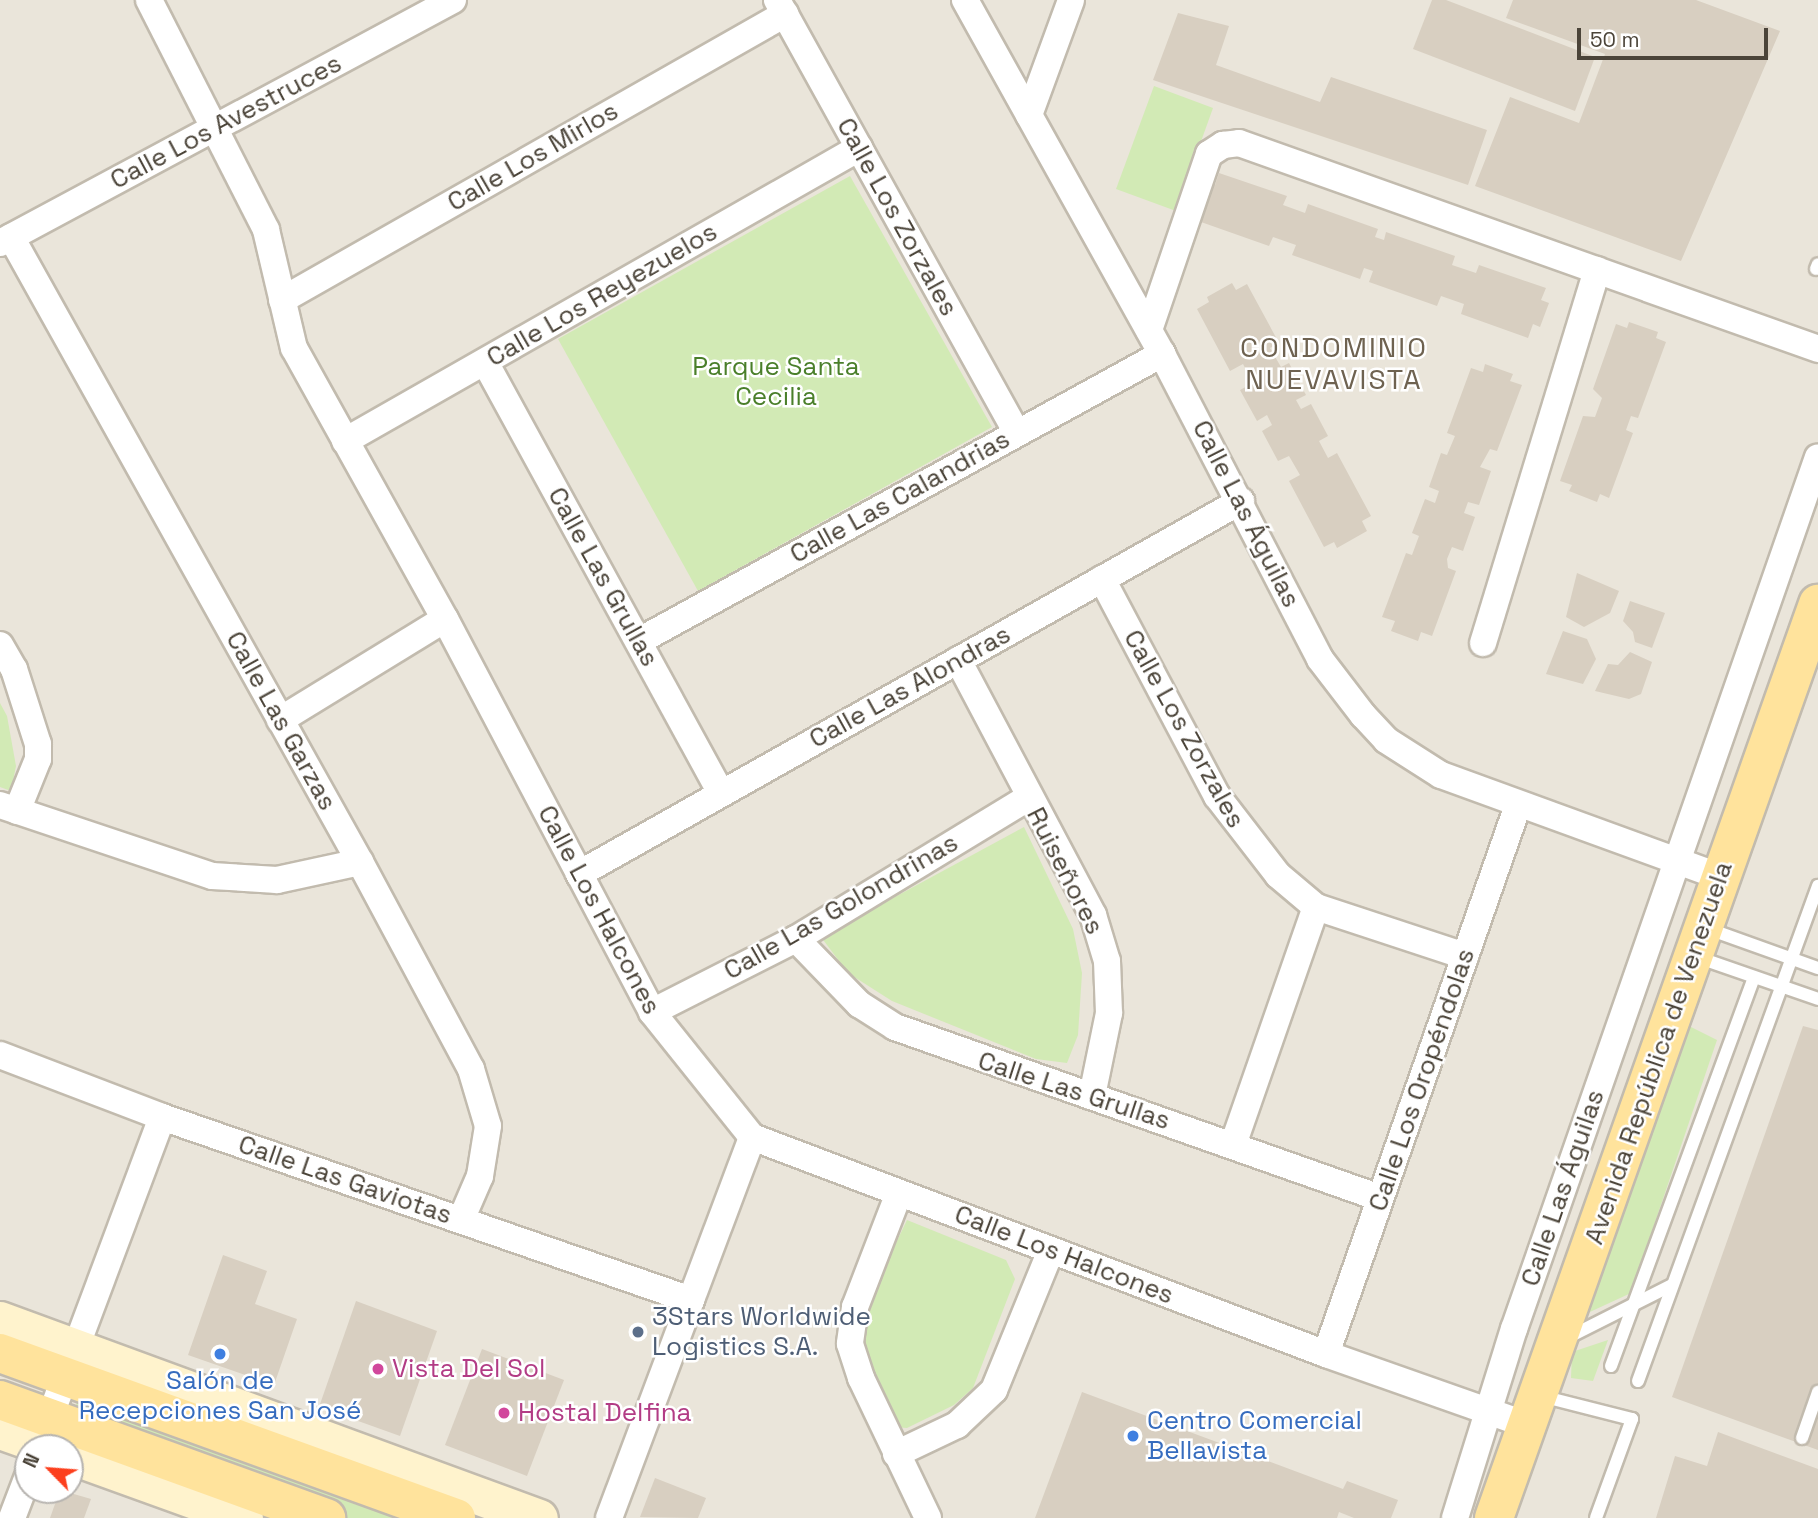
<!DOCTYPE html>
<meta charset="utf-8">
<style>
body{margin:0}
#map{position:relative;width:1818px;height:1518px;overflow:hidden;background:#f6f3ec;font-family:"Space Grotesk",sans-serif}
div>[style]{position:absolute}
.residential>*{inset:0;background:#eae5da}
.green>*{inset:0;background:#d2eab5}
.building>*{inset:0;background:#d8cfc1}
.roads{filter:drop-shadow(2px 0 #c2bbae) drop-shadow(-2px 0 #c2bbae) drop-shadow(0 2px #c2bbae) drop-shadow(0 -2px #c2bbae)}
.lane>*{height:12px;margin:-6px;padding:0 6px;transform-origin:6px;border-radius:6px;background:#fff}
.street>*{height:26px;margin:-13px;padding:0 13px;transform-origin:13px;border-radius:13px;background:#fff}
.secondary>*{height:37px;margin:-18.5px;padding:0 18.5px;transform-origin:18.5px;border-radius:18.5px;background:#fff3cd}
.primary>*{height:38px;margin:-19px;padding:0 19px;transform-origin:19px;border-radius:19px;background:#ffe39c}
.dots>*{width:19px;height:19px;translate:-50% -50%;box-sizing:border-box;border:4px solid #fff;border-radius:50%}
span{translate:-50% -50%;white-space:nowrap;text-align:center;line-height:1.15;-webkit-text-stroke:5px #fff;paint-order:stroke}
.street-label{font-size:26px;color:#4b4439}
.park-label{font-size:26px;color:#4a7f2a}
.service-label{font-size:26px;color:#4e5e75}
.left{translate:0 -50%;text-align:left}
.hotel-label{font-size:26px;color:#b23c85}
.shop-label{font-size:26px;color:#366cbe}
.neighbourhood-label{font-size:28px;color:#6e6250;letter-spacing:2px}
.north{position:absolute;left:14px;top:1434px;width:70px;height:70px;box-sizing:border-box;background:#fff;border:2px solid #b7b4b0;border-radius:50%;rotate:295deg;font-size:19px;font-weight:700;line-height:28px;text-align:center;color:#4b4439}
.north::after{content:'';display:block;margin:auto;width:24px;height:32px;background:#fc3f1d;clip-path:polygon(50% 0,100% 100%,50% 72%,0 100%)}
.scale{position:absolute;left:1577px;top:28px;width:191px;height:32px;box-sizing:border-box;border:4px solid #4b4439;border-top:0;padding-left:9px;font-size:21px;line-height:24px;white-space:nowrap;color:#4b4439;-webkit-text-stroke:5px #fff;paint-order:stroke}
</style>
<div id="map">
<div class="residential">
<i style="clip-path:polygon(evenodd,0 0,1818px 0,1818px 1518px,0 1518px,0 0,28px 1448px,70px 1448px,70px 1490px,28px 1490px,28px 1448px)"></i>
</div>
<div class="green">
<i style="clip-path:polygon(1154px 86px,1213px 108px,1176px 211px,1116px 189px)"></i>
<i style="clip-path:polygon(850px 176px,992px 427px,698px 591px,558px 339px)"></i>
<i style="clip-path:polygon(0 703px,7px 716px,16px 766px,11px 791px,0 787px)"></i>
<i style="clip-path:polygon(1024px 827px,1073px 929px,1082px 973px,1078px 1035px,1067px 1063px,1036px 1059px,892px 1001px,848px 973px,821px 937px)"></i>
<i style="clip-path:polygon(1683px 1023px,1717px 1040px,1631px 1293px,1579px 1317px)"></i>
<i style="clip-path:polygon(907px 1220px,1006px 1260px,1015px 1279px,973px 1388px,954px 1405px,907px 1428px,894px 1427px,860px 1346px,865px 1307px)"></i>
<i style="clip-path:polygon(1608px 1340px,1593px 1381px,1571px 1378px,1572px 1352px)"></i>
<i style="clip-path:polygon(86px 1399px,432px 1518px,336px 1518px,73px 1414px,77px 1402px)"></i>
</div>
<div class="building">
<i style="clip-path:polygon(1432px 0,1446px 0,1595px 57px,1575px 111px,1413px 49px)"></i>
<i style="clip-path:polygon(1513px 0,1696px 0,1780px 31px,1681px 261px,1475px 186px,1510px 97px,1579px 123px,1605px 54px,1506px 18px)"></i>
<i style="clip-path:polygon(1178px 13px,1229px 26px,1216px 65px,1320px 102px,1331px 77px,1487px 130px,1468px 185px,1153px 80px)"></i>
<i style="clip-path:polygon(1219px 173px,1287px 196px,1283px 205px,1305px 213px,1308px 204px,1378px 229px,1375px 237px,1384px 240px,1386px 232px,1455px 256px,1452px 265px,1476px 273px,1479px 265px,1546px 288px,1541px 300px,1549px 303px,1540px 327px,1533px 324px,1528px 338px,1461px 314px,1464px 304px,1441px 296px,1437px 306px,1369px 282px,1373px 271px,1364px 268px,1360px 279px,1292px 255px,1296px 245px,1273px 237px,1269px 246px,1201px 222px,1205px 211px,1198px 209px,1207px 182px,1215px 185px)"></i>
<i style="clip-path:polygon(1232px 283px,1236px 290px,1247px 284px,1279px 343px,1270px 348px,1281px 367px,1289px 363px,1306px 395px,1296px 400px,1301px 409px,1311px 404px,1328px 436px,1319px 441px,1328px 458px,1337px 453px,1371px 516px,1362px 521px,1367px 531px,1337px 548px,1334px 542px,1324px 547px,1289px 481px,1300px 475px,1289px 456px,1278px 461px,1262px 431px,1272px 425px,1267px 415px,1257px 421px,1240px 390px,1253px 383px,1243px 364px,1230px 371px,1197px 309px,1209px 302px,1207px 297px)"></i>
<i style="clip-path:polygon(1629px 322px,1658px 332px,1656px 338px,1666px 342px,1638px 418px,1631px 416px,1626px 430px,1633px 433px,1609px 498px,1600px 494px,1597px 502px,1569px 491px,1572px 485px,1560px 481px,1583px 416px,1595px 417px,1602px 398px,1593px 389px,1616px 324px,1627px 328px)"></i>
<i style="clip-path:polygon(1485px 364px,1513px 374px,1510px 381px,1522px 385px,1497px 451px,1490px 449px,1480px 467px,1491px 471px,1479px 505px,1468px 502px,1464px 513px,1475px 517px,1463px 551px,1452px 547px,1447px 559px,1448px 568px,1456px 571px,1432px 636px,1421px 632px,1418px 641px,1391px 631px,1395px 621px,1382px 617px,1406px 553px,1412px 555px,1419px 536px,1412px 533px,1425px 499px,1435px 503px,1439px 491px,1429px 487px,1441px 453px,1447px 455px,1455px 436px,1447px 433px,1471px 368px,1483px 372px)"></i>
<i style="clip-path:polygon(1577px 573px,1619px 591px,1610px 613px,1584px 627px,1566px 617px)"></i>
<i style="clip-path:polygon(1630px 601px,1665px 613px,1652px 648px,1635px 642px,1633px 632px,1623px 621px)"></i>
<i style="clip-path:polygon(1563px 631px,1587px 639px,1596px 659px,1583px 684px,1546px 674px)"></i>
<i style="clip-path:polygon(1630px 652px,1652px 662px,1641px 694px,1629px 699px,1595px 691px,1608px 664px,1618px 665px)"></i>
<i style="clip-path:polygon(1803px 1026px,1818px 1030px,1818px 1450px,1672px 1397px)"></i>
<i style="clip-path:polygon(223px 1255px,267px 1271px,255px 1304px,297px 1319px,274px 1385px,188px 1355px)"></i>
<i style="clip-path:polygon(356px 1301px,437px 1331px,400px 1436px,319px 1407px)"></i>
<i style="clip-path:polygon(482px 1349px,564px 1380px,527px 1476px,445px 1445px)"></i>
<i style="clip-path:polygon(1082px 1392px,1343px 1489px,1347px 1481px,1398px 1500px,1391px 1518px,1354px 1518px,1339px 1512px,1337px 1518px,1035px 1518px)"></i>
<i style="clip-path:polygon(1718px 1432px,1818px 1469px,1818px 1518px,1656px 1518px,1675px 1456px,1707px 1466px)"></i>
<i style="clip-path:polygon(655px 1478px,706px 1498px,698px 1518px,640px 1517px)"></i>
<i style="clip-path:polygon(60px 1490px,91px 1499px,84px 1518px,50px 1518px)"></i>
</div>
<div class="roads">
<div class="lane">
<i style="left:1816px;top:269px;width:5px;rotate:-68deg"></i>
<i style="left:1706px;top:928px;width:119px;rotate:19.7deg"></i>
<i style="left:1697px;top:957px;width:128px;rotate:19.1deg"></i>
<i style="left:1567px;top:1338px;width:118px;rotate:-26.8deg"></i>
<i style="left:1611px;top:1366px;width:414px;rotate:-69.8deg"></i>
<i style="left:1638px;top:1381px;width:527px;rotate:-70.02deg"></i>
<i style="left:1541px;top:1396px;width:94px;rotate:14.2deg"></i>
<i style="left:1632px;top:1419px;width:105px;rotate:110deg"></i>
<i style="left:1802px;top:1438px;width:49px;rotate:-70.8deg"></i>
</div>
<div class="street">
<i style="left:149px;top:0;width:258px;rotate:63deg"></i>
<i style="left:266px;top:230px;width:121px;rotate:76.7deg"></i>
<i style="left:294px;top:348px;width:310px;rotate:60.9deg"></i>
<i style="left:445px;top:619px;width:444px;rotate:62.2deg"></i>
<i style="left:652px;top:1012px;width:160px;rotate:51.3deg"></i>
<i style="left:752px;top:1137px;width:614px;rotate:20.71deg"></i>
<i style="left:1326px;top:1354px;width:214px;rotate:19.4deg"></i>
<i style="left:777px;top:0;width:495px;rotate:61deg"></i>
<i style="left:965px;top:0;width:405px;rotate:60.9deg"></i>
<i style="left:1162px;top:354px;width:343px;rotate:62.6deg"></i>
<i style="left:1320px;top:659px;width:71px;rotate:52.5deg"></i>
<i style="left:1363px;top:715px;width:34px;rotate:47deg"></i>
<i style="left:1386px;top:740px;width:65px;rotate:32.5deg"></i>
<i style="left:1441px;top:775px;width:298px;rotate:20deg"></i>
<i style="left:1029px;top:115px;width:122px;rotate:-69.9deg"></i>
<i style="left:11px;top:237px;width:716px;rotate:60.82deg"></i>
<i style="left:360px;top:862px;width:235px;rotate:61.8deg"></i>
<i style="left:471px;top:1069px;width:59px;rotate:73.4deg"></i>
<i style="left:488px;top:1126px;width:51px;rotate:99.1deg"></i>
<i style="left:480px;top:1176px;width:48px;rotate:113.4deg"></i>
<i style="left:0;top:243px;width:514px;rotate:-28.21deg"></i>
<i style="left:282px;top:300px;width:579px;rotate:-29.62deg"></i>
<i style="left:1149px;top:330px;width:186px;rotate:-71.2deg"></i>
<i style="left:1209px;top:154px;width:17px;rotate:-33deg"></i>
<i style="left:1223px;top:145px;width:16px;rotate:-7deg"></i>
<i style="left:1239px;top:143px;width:615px;rotate:19.58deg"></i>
<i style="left:485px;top:362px;width:491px;rotate:61.3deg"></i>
<i style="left:345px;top:441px;width:592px;rotate:-29.68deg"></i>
<i style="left:1102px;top:579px;width:246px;rotate:62.1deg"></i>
<i style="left:1217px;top:796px;width:100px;rotate:52.3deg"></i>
<i style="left:1278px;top:875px;width:50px;rotate:40.1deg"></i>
<i style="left:1316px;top:907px;width:157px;rotate:18.2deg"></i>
<i style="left:639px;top:641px;width:597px;rotate:-28.76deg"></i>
<i style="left:1483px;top:643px;width:390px;rotate:-73deg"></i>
<i style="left:0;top:645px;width:28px;rotate:60deg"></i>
<i style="left:14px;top:669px;width:79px;rotate:72.3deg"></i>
<i style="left:38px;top:744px;width:15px;rotate:90deg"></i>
<i style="left:38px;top:759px;width:56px;rotate:112deg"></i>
<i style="left:958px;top:660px;width:289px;rotate:62.1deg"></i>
<i style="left:1093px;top:915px;width:48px;rotate:73.1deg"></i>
<i style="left:1107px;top:961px;width:52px;rotate:87.8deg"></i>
<i style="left:1109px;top:1013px;width:85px;rotate:101.6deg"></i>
<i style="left:280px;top:720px;width:193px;rotate:-31.5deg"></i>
<i style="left:0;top:805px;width:224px;rotate:18.5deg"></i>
<i style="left:212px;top:876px;width:65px;rotate:3.5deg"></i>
<i style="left:277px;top:880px;width:85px;rotate:-12.2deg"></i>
<i style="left:579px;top:874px;width:760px;rotate:-29.4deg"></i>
<i style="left:796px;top:939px;width:91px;rotate:45.9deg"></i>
<i style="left:859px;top:1004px;width:43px;rotate:32.6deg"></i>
<i style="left:895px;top:1027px;width:514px;rotate:19.42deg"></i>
<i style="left:652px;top:1012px;width:161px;rotate:-26.9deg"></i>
<i style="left:796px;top:939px;width:271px;rotate:-31.3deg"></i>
<i style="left:0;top:1055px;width:173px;rotate:20.9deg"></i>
<i style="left:162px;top:1117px;width:560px;rotate:19.08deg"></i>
<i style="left:1233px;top:1145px;width:252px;rotate:-70.8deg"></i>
<i style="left:899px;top:1193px;width:122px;rotate:111.1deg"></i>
<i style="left:855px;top:1307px;width:37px;rotate:98deg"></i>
<i style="left:850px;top:1344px;width:36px;rotate:72deg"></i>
<i style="left:861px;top:1378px;width:155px;rotate:64.4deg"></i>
<i style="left:1326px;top:1354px;width:582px;rotate:-70.72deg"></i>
<i style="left:44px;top:1433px;width:337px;rotate:-69.5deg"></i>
<i style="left:896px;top:1454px;width:68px;rotate:-25.4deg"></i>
<i style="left:957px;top:1425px;width:51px;rotate:-43.4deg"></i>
<i style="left:994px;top:1390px;width:151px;rotate:-67.8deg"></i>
<i style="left:12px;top:1518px;width:45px;rotate:-69.1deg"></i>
<i style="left:609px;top:1518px;width:407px;rotate:-69.4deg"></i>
<i style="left:1455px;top:1518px;width:198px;rotate:-72.7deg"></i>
<i style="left:1514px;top:1329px;width:923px;rotate:-70.78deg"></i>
</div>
<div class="secondary">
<i style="left:0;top:1320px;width:574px;rotate:20.17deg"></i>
<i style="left:0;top:1430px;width:54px;rotate:19.4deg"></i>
<i style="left:70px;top:1455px;width:185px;rotate:19.9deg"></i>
</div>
<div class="primary">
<i style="left:0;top:1353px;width:485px;rotate:19.9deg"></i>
<i style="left:0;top:1400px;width:347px;rotate:19.9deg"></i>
<i style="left:1494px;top:1518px;width:970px;rotate:-70.48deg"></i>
</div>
</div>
<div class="dots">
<i style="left:638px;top:1332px;background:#5c6f8a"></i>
<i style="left:220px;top:1354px;background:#3f7fe0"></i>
<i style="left:378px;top:1369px;background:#d1479c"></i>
<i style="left:504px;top:1413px;background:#d1479c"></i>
<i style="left:1133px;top:1436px;background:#3f7fe0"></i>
</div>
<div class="street-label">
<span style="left:226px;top:122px;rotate:-28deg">Calle Los Avestruces</span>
<span style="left:533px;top:157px;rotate:-30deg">Calle Los Mirlos</span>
<span style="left:897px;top:217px;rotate:61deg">Calle Los Zorzales</span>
<span style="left:602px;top:295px;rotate:-30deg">Calle Los Reyezuelos</span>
<span style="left:900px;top:497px;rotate:-29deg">Calle Las Calandrias</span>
<span style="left:1246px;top:514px;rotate:63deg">Calle Las Águilas</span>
<span style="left:603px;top:577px;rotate:61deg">Calle Las Grullas</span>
<span style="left:910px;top:687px;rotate:-29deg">Calle Las Alondras</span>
<span style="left:281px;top:721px;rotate:61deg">Calle Las Garzas</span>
<span style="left:1184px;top:729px;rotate:61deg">Calle Los Zorzales</span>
<span style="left:1065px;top:871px;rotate:63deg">Ruiseñores</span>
<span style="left:841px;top:907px;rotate:-30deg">Calle Las Golondrinas</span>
<span style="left:599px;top:910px;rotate:62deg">Calle Los Halcones</span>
<span style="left:1659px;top:1053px;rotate:-71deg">Avenida República de Venezuela</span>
<span style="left:1422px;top:1080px;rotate:-71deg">Calle Los Oropéndolas</span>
<span style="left:1074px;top:1091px;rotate:18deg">Calle Las Grullas</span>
<span style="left:345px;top:1180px;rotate:19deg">Calle Las Gaviotas</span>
<span style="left:1563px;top:1188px;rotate:-71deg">Calle Las Águilas</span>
<span style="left:1064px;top:1255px;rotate:21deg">Calle Los Halcones</span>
</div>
<div class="park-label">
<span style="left:776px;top:382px">Parque Santa<br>Cecilia</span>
</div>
<div class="service-label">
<span class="left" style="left:652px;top:1332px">3Stars Worldwide<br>Logistics S.A.</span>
</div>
<div class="hotel-label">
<span class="left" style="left:392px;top:1369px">Vista Del Sol</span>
<span class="left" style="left:518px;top:1413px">Hostal Delfina</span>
</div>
<div class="shop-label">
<span style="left:220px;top:1396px">Salón de<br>Recepciones San José</span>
<span class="left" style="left:1147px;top:1436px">Centro Comercial<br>Bellavista</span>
</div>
<div class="neighbourhood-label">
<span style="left:1334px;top:363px">CONDOMINIO<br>NUEVAVISTA</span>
</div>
<div class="north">N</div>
<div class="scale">50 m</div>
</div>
